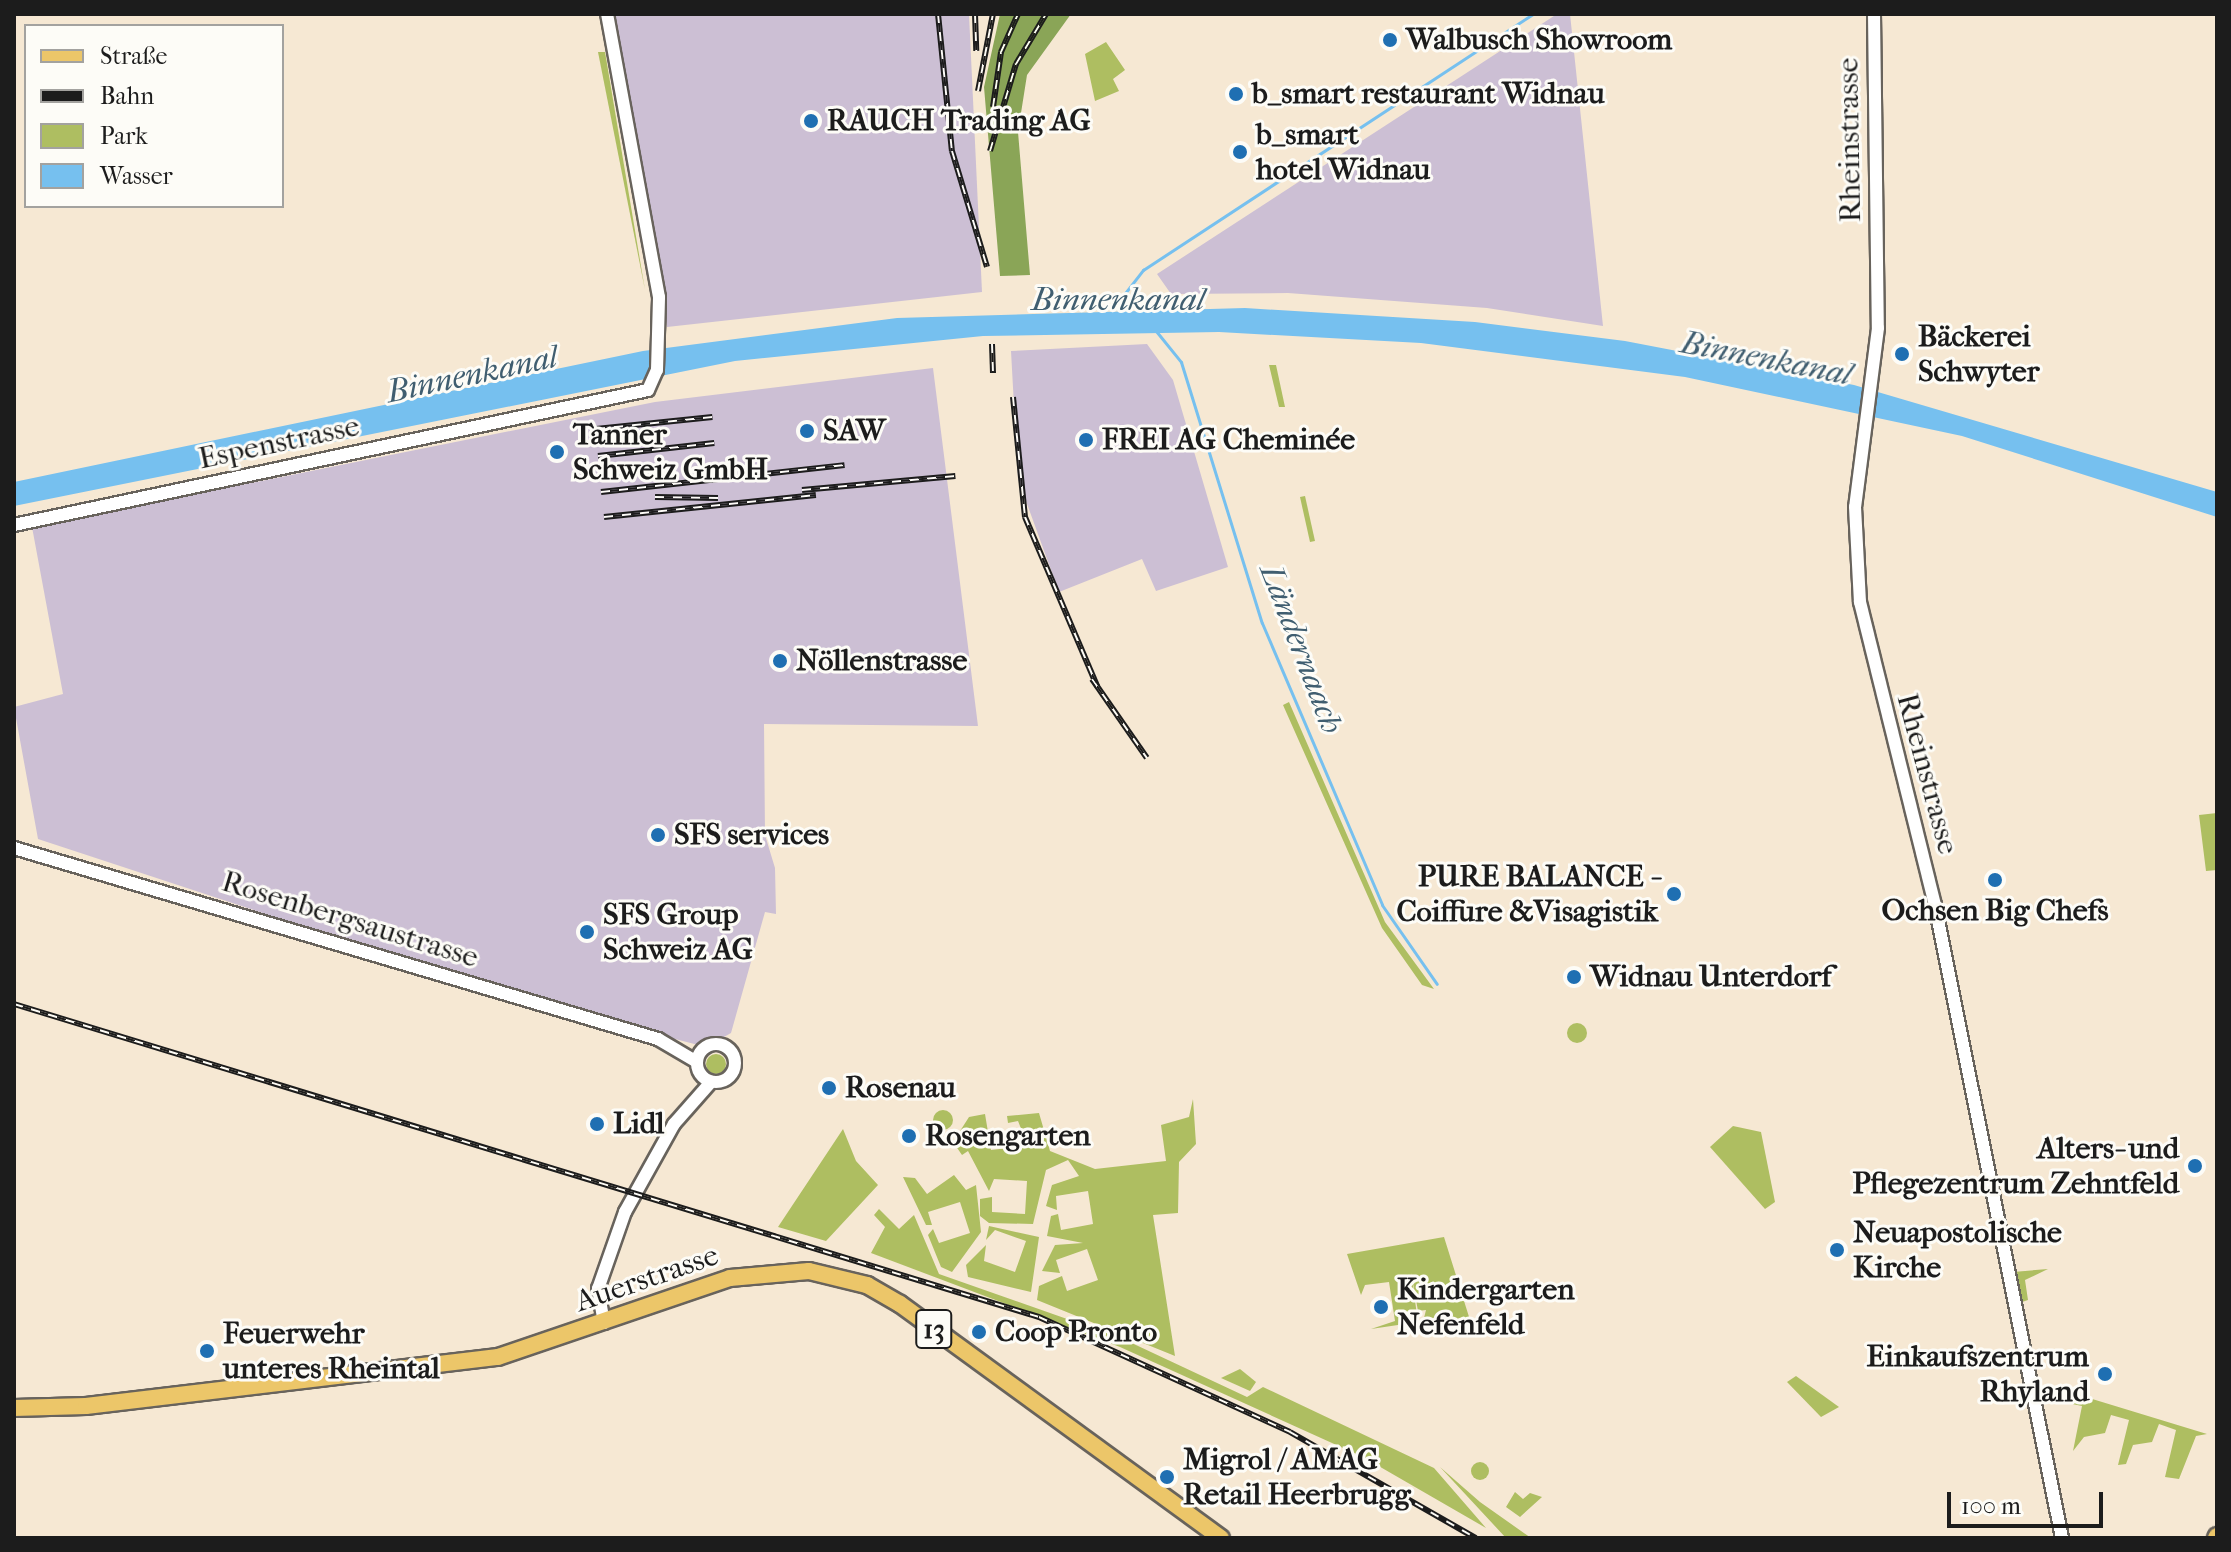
<!DOCTYPE html>
<meta charset="utf-8">
<style>
body{margin:0}
#map{position:relative;width:2231px;height:1552px;overflow:hidden;background:#f6e8d3;font-family:"IM FELL French Canon",serif}
div>[style]{position:absolute}
.industrial>*{inset:0;background:#ccbfd4}
.green>*{inset:0;background:#aebe61}
.round{border-radius:50%}
.forest>*{inset:0;background:#8aa557}
.water>*{inset:0;background:#76c0ef}
.stream>*{height:3px;margin:-1.5px;padding:0 1.5px;transform-origin:1.5px;border-radius:1.5px;background:#76c0ef}
.roads{filter:drop-shadow(2px 0 #68635c) drop-shadow(-2px 0 #68635c) drop-shadow(0 2px #68635c) drop-shadow(0 -2px #68635c)}
.minor>*{height:12px;margin:-6px;padding:0 6px;transform-origin:6px;border-radius:6px;background:#fff}
.minor>.ring{margin:-6px;padding:0;box-sizing:content-box;background:none;border:12px solid #fff;border-radius:50%}
.major>*{height:16px;margin:-8px;padding:0 8px;transform-origin:8px;border-radius:8px;background:#ecc669}
.rail>*{height:6px;margin-top:-3px;transform-origin:0;background:repeating-linear-gradient(90deg,#fdfcf7 0 9px,#1c1c1c 0 18px);box-sizing:border-box;border-block:2px solid #1c1c1c}
.dots>*{width:22px;height:22px;translate:-50% -50%;box-sizing:border-box;border:4px solid #fdfcf7;border-radius:50%}
span{translate:-50% -50%;white-space:nowrap;text-align:center;line-height:1.15;-webkit-text-stroke:6px #fdfcf7;paint-order:stroke}
.shield-label span{padding:2px 6px;background:#fdfcf7;border:2px solid;border-radius:6px;-webkit-text-stroke-width:0}
.shield-label{font-size:28px;color:#1c1c1c;font-weight:700}
.poi-label{font-size:30px;color:#1c1c1c;font-weight:700}
.left{translate:0 -50%;text-align:left}
.right{translate:-100% -50%;text-align:right}
.street-label{font-size:30px;color:#1c1c1c}
.water-label{font-size:32px;color:#405e70;font-style:italic}
.frame{position:absolute;inset:0;border:16px solid #1c1c1c;pointer-events:none}
.legend{position:absolute;left:24px;top:24px;width:260px;height:184px;box-sizing:border-box;background:#fdfcf7;border:2px solid #a3a29f;margin:0;padding:10px 14px;list-style:none;font-size:24px;color:#1c1c1c}
.legend li{display:flex;align-items:center;gap:16px;height:40px}
.legend b{width:40px;border:2px solid #a3a29f}
.scale{position:absolute;left:1947px;top:1492px;width:156px;height:36px;box-sizing:border-box;border:4px solid #1c1c1c;border-top:0;padding-left:10px;font-size:24px;line-height:28px;white-space:nowrap;color:#1c1c1c;-webkit-text-stroke:6px #fdfcf7;paint-order:stroke}
</style>
<div id="map">
<div class="industrial">
<i style="clip-path:polygon(607px 14px,969px 14px,982px 292px,667px 327px)"></i>
<i style="clip-path:polygon(1557px 14px,1570px 14px,1603px 326px,1487px 308px,1288px 293px,1171px 294px,1157px 274px)"></i>
<i style="clip-path:polygon(1147px 344px,1173px 380px,1228px 567px,1156px 591px,1142px 559px,1059px 592px,1018px 479px,1011px 351px)"></i>
<i style="clip-path:polygon(933px 368px,978px 726px,764px 724px,765px 835px,775px 868px,776px 914px,765px 912px,731px 1033px,706px 1047px,536px 1003px,38px 839px,14px 707px,63px 694px,32px 527px,655px 402px)"></i>
</div>
<div class="green">
<i style="clip-path:polygon(1106px 42px,1125px 70px,1113px 79px,1119px 91px,1095px 101px,1085px 54px)"></i>
<i style="clip-path:polygon(598px 52px,605px 52px,645px 290px)"></i>
<i style="clip-path:polygon(1269px 365px,1276px 365px,1285px 407px,1279px 407px)"></i>
<i style="clip-path:polygon(1305px 496px,1315px 541px,1310px 542px,1300px 497px)"></i>
<i style="clip-path:polygon(1289px 702px,1385px 922px,1434px 989px,1422px 985px,1382px 928px,1283px 705px)"></i>
<i style="clip-path:polygon(2217px 813px,2217px 870px,2206px 871px,2199px 815px)"></i>
<i class="round" style="left:1567px;top:1023px;width:20px;height:20px"></i>
<i class="round" style="left:706px;top:1054px;width:20px;height:20px"></i>
<i style="clip-path:polygon(1193px 1099px,1196px 1144px,1179px 1162px,1178px 1213px,1153px 1215px,1175px 1356px,1037px 1300px,1039px 1286px,1062px 1276px,1067px 1291px,1098px 1280px,1087px 1249px,1056px 1260px,1060px 1273px,1042px 1271px,1055px 1245px,1083px 1243px,1047px 1236px,1051px 1216px,1058px 1214px,1061px 1230px,1093px 1224px,1088px 1191px,1056px 1196px,1057px 1210px,1046px 1206px,1052px 1185px,1079px 1176px,1068px 1160px,1046px 1170px,1033px 1224px,989px 1223px,980px 1216px,980px 1199px,992px 1197px,992px 1212px,1025px 1214px,1027px 1181px,994px 1179px,989px 1191px,968px 1151px,962px 1155px,953px 1142px,969px 1117px,985px 1114px,991px 1150px,1028px 1146px,1018px 1121px,1008px 1123px,1007px 1116px,1039px 1113px,1050px 1151px,1095px 1169px,1166px 1161px,1161px 1125px,1189px 1117px)"></i>
<i class="round" style="left:933px;top:1110px;width:20px;height:20px"></i>
<i style="clip-path:polygon(1733px 1126px,1761px 1132px,1775px 1202px,1765px 1209px,1710px 1147px)"></i>
<i style="clip-path:polygon(843px 1129px,856px 1161px,878px 1185px,826px 1241px,778px 1227px)"></i>
<i style="clip-path:polygon(954px 1175px,966px 1190px,976px 1185px,981px 1232px,952px 1272px,941px 1267px,928px 1235px,933px 1229px,939px 1243px,970px 1233px,960px 1202px,928px 1212px,932px 1225px,926px 1225px,903px 1177px,915px 1178px,927px 1194px)"></i>
<i style="clip-path:polygon(879px 1209px,899px 1229px,914px 1215px,939px 1274px,1121px 1338px,1247px 1397px,1263px 1387px,1434px 1468px,1486px 1528px,1363px 1457px,1120px 1347px,871px 1253px,885px 1227px,874px 1215px)"></i>
<i style="clip-path:polygon(989px 1226px,1039px 1237px,1031px 1292px,968px 1277px,966px 1265px,986px 1245px,984px 1261px,1015px 1272px,1026px 1241px,995px 1230px,986px 1240px)"></i>
<i style="clip-path:polygon(1444px 1237px,1470px 1320px,1422px 1326px,1426px 1310px,1418px 1311px,1411px 1272px,1418px 1322px,1371px 1329px,1395px 1321px,1389px 1282px,1365px 1285px,1361px 1295px,1347px 1254px)"></i>
<i style="clip-path:polygon(2048px 1269px,2025px 1280px,2028px 1300px,2019px 1303px,2013px 1272px)"></i>
<i style="clip-path:polygon(1240px 1369px,1256px 1382px,1250px 1391px,1221px 1378px)"></i>
<i style="clip-path:polygon(1796px 1376px,1839px 1407px,1821px 1417px,1787px 1382px)"></i>
<i style="clip-path:polygon(2037px 1386px,2056px 1398px,2066px 1391px,2207px 1434px,2196px 1436px,2179px 1479px,2165px 1477px,2176px 1430px,2159px 1424px,2152px 1442px,2133px 1445px,2126px 1464px,2118px 1465px,2129px 1420px,2111px 1415px,2105px 1433px,2084px 1437px,2073px 1451px,2082px 1406px,2039px 1397px)"></i>
<i class="round" style="left:1471px;top:1462px;width:18px;height:18px"></i>
<i style="clip-path:polygon(1440px 1467px,1480px 1502px,1531px 1538px,1506px 1538px)"></i>
<i style="clip-path:polygon(1515px 1492px,1523px 1499px,1530px 1493px,1542px 1497px,1520px 1517px,1506px 1507px)"></i>
</div>
<div class="forest">
<i style="clip-path:polygon(1000px 14px,1071px 14px,1027px 75px,1018px 132px,1030px 275px,1000px 276px,984px 87px)"></i>
</div>
<div class="water">
<i style="clip-path:polygon(1245px 308px,1475px 322px,1625px 341px,1854px 385px,2217px 492px,2217px 517px,1962px 436px,1685px 377px,1421px 343px,1219px 332px,983px 336px,735px 361px,14px 506px,14px 482px,643px 351px,897px 318px)"></i>
</div>
<div class="stream">
<i style="left:1112px;top:310px;width:51px;rotate:-52.2deg"></i>
<i style="left:1143px;top:270px;width:466px;rotate:-33.3deg"></i>
<i style="left:1156px;top:331px;width:40px;rotate:51deg"></i>
<i style="left:1181px;top:362px;width:273px;rotate:72.8deg"></i>
<i style="left:1262px;top:623px;width:306px;rotate:66.9deg"></i>
<i style="left:1382px;top:905px;width:96px;rotate:55.2deg"></i>
</div>
<div class="roads">
<div class="minor">
<i style="left:1874px;top:14px;width:314px;rotate:89.3deg"></i>
<i style="left:1878px;top:328px;width:180px;rotate:97.3deg"></i>
<i style="left:1855px;top:507px;width:95px;rotate:87deg"></i>
<i style="left:1860px;top:602px;width:312px;rotate:76.1deg"></i>
<i style="left:1935px;top:905px;width:646px;rotate:78.66deg"></i>
<i style="left:14px;top:525px;width:648px;rotate:-12.02deg"></i>
<i style="left:648px;top:390px;width:22px;rotate:-66deg"></i>
<i style="left:657px;top:370px;width:73px;rotate:-88.4deg"></i>
<i style="left:659px;top:297px;width:288px;rotate:-100.4deg"></i>
<i style="left:14px;top:848px;width:672px;rotate:16.52deg"></i>
<i style="left:658px;top:1039px;width:45px;rotate:30.5deg"></i>
<i class="ring" style="left:697px;top:1044px;width:26px;height:26px"></i>
<i style="left:604px;top:1323px;width:35px;rotate:-100deg"></i>
<i style="left:598px;top:1289px;width:82px;rotate:-70.7deg"></i>
<i style="left:625px;top:1212px;width:101px;rotate:-60.9deg"></i>
<i style="left:674px;top:1124px;width:56px;rotate:-48.6deg"></i>
</div>
<div class="major">
<i style="left:14px;top:1408px;width:72px;rotate:-1.6deg"></i>
<i style="left:86px;top:1406px;width:415px;rotate:-6.8deg"></i>
<i style="left:498px;top:1357px;width:245px;rotate:-18.8deg"></i>
<i style="left:730px;top:1278px;width:79px;rotate:-5.1deg"></i>
<i style="left:809px;top:1271px;width:60px;rotate:13.6deg"></i>
<i style="left:867px;top:1285px;width:38px;rotate:30deg"></i>
<i style="left:900px;top:1304px;width:397px;rotate:36.1deg"></i>
<i style="left:2216px;top:1538px;width:2px;rotate:-63deg"></i>
</div>
</div>
<div class="rail">
<i style="left:938px;top:14px;width:138px;rotate:84.2deg"></i>
<i style="left:952px;top:151px;width:121px;rotate:73.2deg"></i>
<i style="left:975px;top:14px;width:37px;rotate:88deg"></i>
<i style="left:978px;top:91px;width:78px;rotate:-79deg"></i>
<i style="left:993px;top:107px;width:56px;rotate:-81.7deg"></i>
<i style="left:1001px;top:52px;width:42px;rotate:-65.9deg"></i>
<i style="left:990px;top:151px;width:91px;rotate:-73.4deg"></i>
<i style="left:1016px;top:64px;width:58px;rotate:-59deg"></i>
<i style="left:992px;top:344px;width:29px;rotate:88deg"></i>
<i style="left:1013px;top:397px;width:121px;rotate:84.3deg"></i>
<i style="left:1025px;top:517px;width:184px;rotate:66.9deg"></i>
<i style="left:596px;top:429px;width:117px;rotate:-5.9deg"></i>
<i style="left:598px;top:456px;width:117px;rotate:-6.4deg"></i>
<i style="left:802px;top:490px;width:154px;rotate:-5.2deg"></i>
<i style="left:601px;top:492px;width:245px;rotate:-6.3deg"></i>
<i style="left:655px;top:497px;width:63px;rotate:0.9deg"></i>
<i style="left:604px;top:517px;width:213px;rotate:-5.9deg"></i>
<i style="left:1092px;top:679px;width:96px;rotate:55.2deg"></i>
<i style="left:14px;top:1004px;width:1072px;rotate:16.98deg"></i>
<i style="left:1039px;top:1317px;width:276px;rotate:24.6deg"></i>
<i style="left:1290px;top:1432px;width:214px;rotate:29.7deg"></i>
</div>
<div class="dots">
<i style="left:1390px;top:40px;background:#1f6fb2"></i>
<i style="left:1236px;top:94px;background:#1f6fb2"></i>
<i style="left:811px;top:121px;background:#1f6fb2"></i>
<i style="left:1240px;top:152px;background:#1f6fb2"></i>
<i style="left:1902px;top:354px;background:#1f6fb2"></i>
<i style="left:807px;top:431px;background:#1f6fb2"></i>
<i style="left:1086px;top:440px;background:#1f6fb2"></i>
<i style="left:557px;top:452px;background:#1f6fb2"></i>
<i style="left:780px;top:661px;background:#1f6fb2"></i>
<i style="left:658px;top:835px;background:#1f6fb2"></i>
<i style="left:1995px;top:880px;background:#1f6fb2"></i>
<i style="left:1674px;top:894px;background:#1f6fb2"></i>
<i style="left:587px;top:932px;background:#1f6fb2"></i>
<i style="left:1574px;top:977px;background:#1f6fb2"></i>
<i style="left:829px;top:1088px;background:#1f6fb2"></i>
<i style="left:597px;top:1124px;background:#1f6fb2"></i>
<i style="left:909px;top:1136px;background:#1f6fb2"></i>
<i style="left:2195px;top:1166px;background:#1f6fb2"></i>
<i style="left:1837px;top:1250px;background:#1f6fb2"></i>
<i style="left:1381px;top:1307px;background:#1f6fb2"></i>
<i style="left:979px;top:1332px;background:#1f6fb2"></i>
<i style="left:207px;top:1351px;background:#1f6fb2"></i>
<i style="left:2105px;top:1374px;background:#1f6fb2"></i>
<i style="left:1167px;top:1477px;background:#1f6fb2"></i>
</div>
<div class="shield-label">
<span style="left:934px;top:1329px">13</span>
</div>
<div class="poi-label">
<span class="left" style="left:1406px;top:40px">Walbusch Showroom</span>
<span class="left" style="left:1252px;top:94px">b_smart restaurant Widnau</span>
<span class="left" style="left:827px;top:121px">RAUCH Trading AG</span>
<span class="left" style="left:1256px;top:152px">b_smart<br>hotel Widnau</span>
<span class="left" style="left:1918px;top:354px">Bäckerei<br>Schwyter</span>
<span class="left" style="left:823px;top:431px">SAW</span>
<span class="left" style="left:573px;top:452px">Tanner<br>Schweiz GmbH</span>
<span class="left" style="left:1102px;top:440px">FREI AG Cheminée</span>
<span class="left" style="left:796px;top:661px">Nöllenstrasse</span>
<span class="left" style="left:674px;top:835px">SFS services</span>
<span class="right" style="left:1658px;top:894px">PURE BALANCE -<br>Coiffure &amp;Visagistik</span>
<span style="left:1995px;top:911px">Ochsen Big Chefs</span>
<span class="left" style="left:603px;top:932px">SFS Group<br>Schweiz AG</span>
<span class="left" style="left:1590px;top:977px">Widnau Unterdorf</span>
<span class="left" style="left:845px;top:1088px">Rosenau</span>
<span class="left" style="left:613px;top:1124px">Lidl</span>
<span class="left" style="left:925px;top:1136px">Rosengarten</span>
<span class="right" style="left:2179px;top:1166px">Alters- und<br>Pflegezentrum Zehntfeld</span>
<span class="left" style="left:1853px;top:1250px">Neuapostolische<br>Kirche</span>
<span class="left" style="left:1397px;top:1307px">Kindergarten<br>Nefenfeld</span>
<span class="left" style="left:995px;top:1332px">Coop Pronto</span>
<span class="left" style="left:223px;top:1351px">Feuerwehr<br>unteres Rheintal</span>
<span class="right" style="left:2089px;top:1374px">Einkaufszentrum<br>Rhyland</span>
<span class="left" style="left:1183px;top:1477px">Migrol / AMAG<br>Retail Heerbrugg</span>
</div>
<div class="street-label">
<span style="left:1850px;top:140px;rotate:-91deg">Rheinstrasse</span>
<span style="left:279px;top:443px;rotate:-12deg">Espenstrasse</span>
<span style="left:1927px;top:774px;rotate:75deg">Rheinstrasse</span>
<span style="left:350px;top:920px;rotate:17deg">Rosenbergsaustrasse</span>
<span style="left:647px;top:1279px;rotate:-19deg">Auerstrasse</span>
</div>
<div class="water-label">
<span style="left:1118px;top:300px">Binnenkanal</span>
<span style="left:1766px;top:359px;rotate:11deg">Binnenkanal</span>
<span style="left:472px;top:375px;rotate:-12deg">Binnenkanal</span>
<span style="left:1301px;top:649px;rotate:69deg">Ländernaach</span>
</div>
<div class="frame"></div>
<ul class="legend">
<li><b style="height:10px;background:#ecc669"></b>Straße</li>
<li><b style="height:10px;background:#1c1c1c"></b>Bahn</li>
<li><b style="height:22px;background:#aebe61"></b>Park</li>
<li><b style="height:22px;background:#76c0ef"></b>Wasser</li>
</ul>
<div class="scale">100 m</div>
</div>
